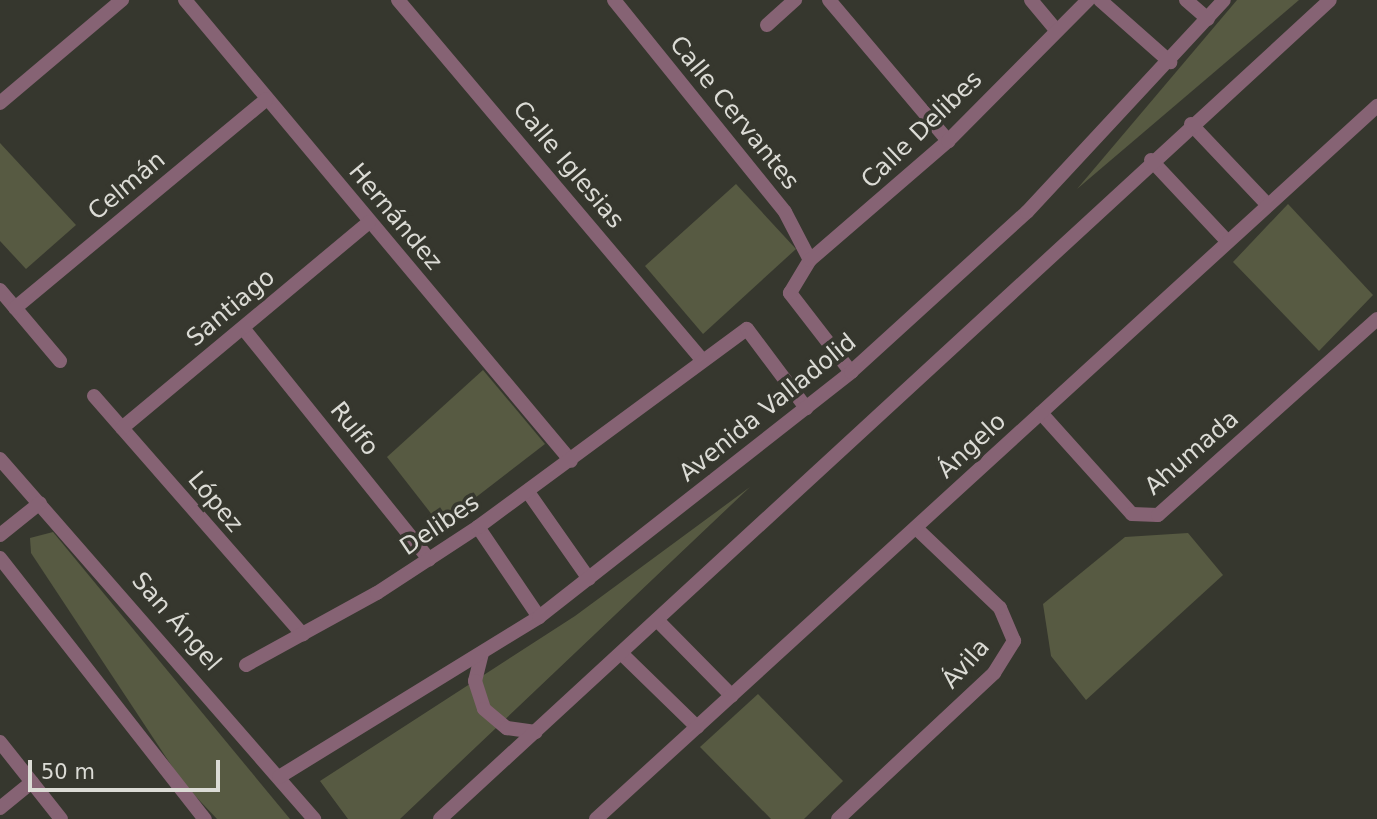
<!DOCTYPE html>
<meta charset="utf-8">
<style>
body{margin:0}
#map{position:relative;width:1377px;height:819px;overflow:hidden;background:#36372e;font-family:"DejaVu Sans",sans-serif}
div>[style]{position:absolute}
.green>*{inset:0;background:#575a42}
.minor>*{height:14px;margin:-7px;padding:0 7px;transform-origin:7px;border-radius:7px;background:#866374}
span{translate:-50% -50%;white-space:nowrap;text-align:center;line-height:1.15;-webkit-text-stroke:7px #36372e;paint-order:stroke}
.street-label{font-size:24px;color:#dbdbd5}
.scale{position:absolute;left:28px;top:760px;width:192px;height:32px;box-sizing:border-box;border:4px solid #dbdbd5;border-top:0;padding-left:9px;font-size:21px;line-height:24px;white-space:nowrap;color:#dbdbd5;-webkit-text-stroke:5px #36372e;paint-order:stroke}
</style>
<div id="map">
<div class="green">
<i style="clip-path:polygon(1237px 0,1299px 0,1077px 189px)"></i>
<i style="clip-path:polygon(0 143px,76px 225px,26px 269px,0 241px)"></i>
<i style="clip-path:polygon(736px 184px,796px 249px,703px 334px,645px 266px)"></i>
<i style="clip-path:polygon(1288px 204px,1373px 295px,1319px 351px,1233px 262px)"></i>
<i style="clip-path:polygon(483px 370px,545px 444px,440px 525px,387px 457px)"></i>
<i style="clip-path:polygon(750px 487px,400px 819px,348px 819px,320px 781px,575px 616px)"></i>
<i style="clip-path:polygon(53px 532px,290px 819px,217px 819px,183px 783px,31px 553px,30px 538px)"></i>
<i style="clip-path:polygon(1188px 533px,1223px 575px,1086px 700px,1051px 656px,1043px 604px,1125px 537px)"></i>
<i style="clip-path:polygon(758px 694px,843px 781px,804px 819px,771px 819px,700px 747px)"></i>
</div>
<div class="minor">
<i style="left:185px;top:0;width:601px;rotate:50.06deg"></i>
<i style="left:398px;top:0;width:471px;rotate:49.8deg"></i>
<i style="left:614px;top:0;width:272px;rotate:51.1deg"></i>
<i style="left:785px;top:212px;width:54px;rotate:62.5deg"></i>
<i style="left:829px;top:0;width:185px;rotate:49.8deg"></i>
<i style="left:1031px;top:0;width:39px;rotate:50deg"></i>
<i style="left:1100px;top:0;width:94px;rotate:41.5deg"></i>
<i style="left:1186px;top:0;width:29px;rotate:41deg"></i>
<i style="left:767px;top:25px;width:38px;rotate:-42deg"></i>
<i style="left:0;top:103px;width:160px;rotate:-40.2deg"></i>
<i style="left:1191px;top:124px;width:109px;rotate:46.5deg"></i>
<i style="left:1151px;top:160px;width:110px;rotate:46.8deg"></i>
<i style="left:0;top:290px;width:93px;rotate:49.8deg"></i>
<i style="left:15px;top:308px;width:327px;rotate:-39.7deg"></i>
<i style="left:243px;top:328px;width:297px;rotate:51.2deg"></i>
<i style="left:851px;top:372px;width:100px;rotate:-127.7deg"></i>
<i style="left:790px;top:293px;width:39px;rotate:-59deg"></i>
<i style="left:810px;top:260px;width:182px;rotate:-40.8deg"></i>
<i style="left:948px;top:141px;width:199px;rotate:-45.2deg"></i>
<i style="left:94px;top:396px;width:317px;rotate:48.8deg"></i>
<i style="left:1041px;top:413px;width:136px;rotate:48deg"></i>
<i style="left:1132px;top:514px;width:26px;rotate:2deg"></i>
<i style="left:1158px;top:515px;width:294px;rotate:-41.8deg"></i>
<i style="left:122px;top:428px;width:322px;rotate:-39.8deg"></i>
<i style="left:0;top:459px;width:478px;rotate:48.9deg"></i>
<i style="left:528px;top:492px;width:106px;rotate:55deg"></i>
<i style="left:478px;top:527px;width:109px;rotate:55.9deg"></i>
<i style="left:0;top:535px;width:51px;rotate:-38.7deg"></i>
<i style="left:0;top:558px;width:332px;rotate:51.9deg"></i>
<i style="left:658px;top:621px;width:105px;rotate:45.4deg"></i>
<i style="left:482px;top:653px;width:29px;rotate:104deg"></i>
<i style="left:475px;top:681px;width:29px;rotate:72deg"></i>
<i style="left:484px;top:709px;width:30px;rotate:40deg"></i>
<i style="left:507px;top:728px;width:29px;rotate:8deg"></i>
<i style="left:622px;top:654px;width:105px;rotate:44.2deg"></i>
<i style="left:246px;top:665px;width:149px;rotate:-28.8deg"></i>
<i style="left:377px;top:593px;width:121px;rotate:-33.2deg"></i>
<i style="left:478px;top:527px;width:334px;rotate:-36.4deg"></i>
<i style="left:747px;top:329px;width:99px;rotate:53.2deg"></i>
<i style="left:0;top:742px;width:98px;rotate:51.6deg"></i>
<i style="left:279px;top:777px;width:305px;rotate:-31.6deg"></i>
<i style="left:539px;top:617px;width:397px;rotate:-38.1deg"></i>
<i style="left:851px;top:372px;width:238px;rotate:-42.3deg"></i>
<i style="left:1027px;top:212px;width:289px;rotate:-47.1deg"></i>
<i style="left:0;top:808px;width:41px;rotate:-39.1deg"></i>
<i style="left:440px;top:819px;width:1209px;rotate:-42.62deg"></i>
<i style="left:596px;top:819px;width:1058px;rotate:-42.39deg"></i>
<i style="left:838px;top:819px;width:214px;rotate:-43.1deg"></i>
<i style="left:994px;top:673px;width:38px;rotate:-58deg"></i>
<i style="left:1014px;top:641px;width:36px;rotate:-113deg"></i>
<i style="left:1000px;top:608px;width:116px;rotate:-136.4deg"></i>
</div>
<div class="street-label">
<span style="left:734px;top:113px;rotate:51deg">Calle Cervantes</span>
<span style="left:922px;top:130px;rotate:-44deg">Calle Delibes</span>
<span style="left:568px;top:165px;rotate:50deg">Calle Iglesias</span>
<span style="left:127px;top:186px;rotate:-40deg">Celmán</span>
<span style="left:395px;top:217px;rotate:50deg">Hernández</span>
<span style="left:231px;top:308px;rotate:-40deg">Santiago</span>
<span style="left:768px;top:408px;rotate:-39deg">Avenida Valladolid</span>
<span style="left:354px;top:429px;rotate:51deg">Rulfo</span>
<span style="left:972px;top:446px;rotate:-43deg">Ángelo</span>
<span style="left:1192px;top:453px;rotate:-41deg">Ahumada</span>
<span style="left:215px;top:502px;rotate:50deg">López</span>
<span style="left:440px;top:525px;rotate:-34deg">Delibes</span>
<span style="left:176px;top:622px;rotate:49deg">San Ángel</span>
<span style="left:966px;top:664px;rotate:-48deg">Ávila</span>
</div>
<div class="scale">50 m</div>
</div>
